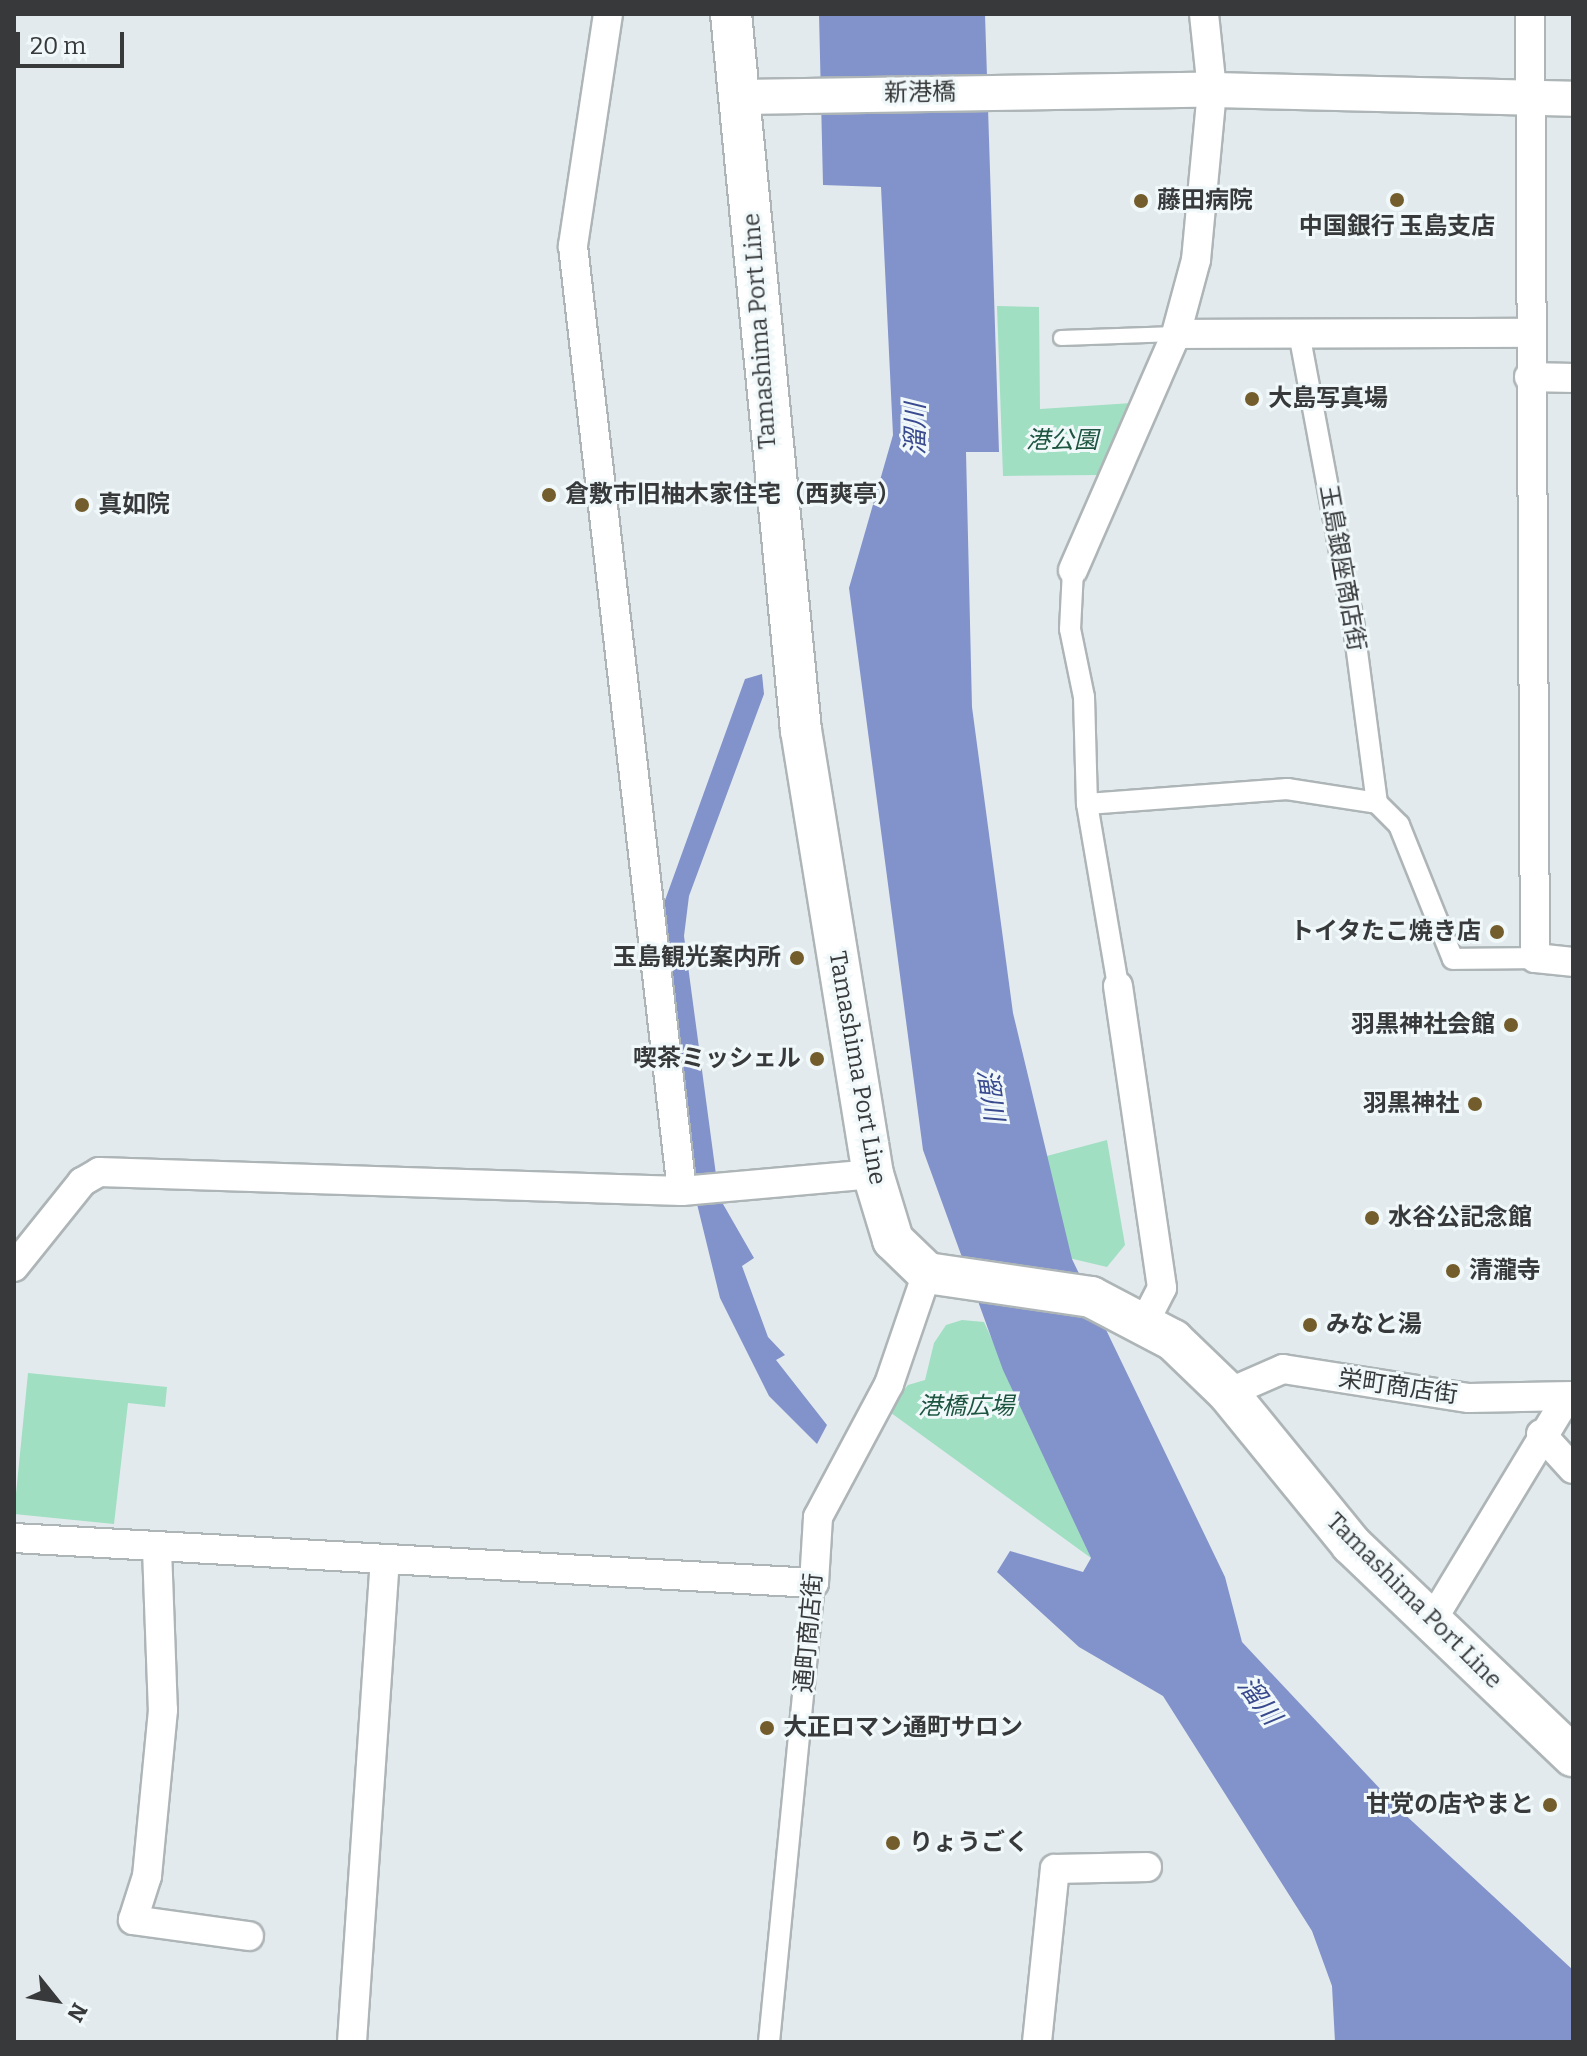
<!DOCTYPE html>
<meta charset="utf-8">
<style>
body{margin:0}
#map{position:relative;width:1587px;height:2056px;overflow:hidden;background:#e3eaed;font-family:Bitter,"Noto Sans JP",serif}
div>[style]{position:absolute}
.green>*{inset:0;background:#a0dfc2}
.water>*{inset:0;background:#8293cb}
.roads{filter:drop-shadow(2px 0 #aeb5b7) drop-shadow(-2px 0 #aeb5b7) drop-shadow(0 2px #aeb5b7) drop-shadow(0 -2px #aeb5b7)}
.service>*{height:14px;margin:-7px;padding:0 7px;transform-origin:7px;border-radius:7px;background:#fff}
.pedestrian>*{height:20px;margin:-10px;padding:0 10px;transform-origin:10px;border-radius:10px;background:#fff}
.minor>*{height:28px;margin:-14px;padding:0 14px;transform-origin:14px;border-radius:14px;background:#fff}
.tertiary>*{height:34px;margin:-17px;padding:0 17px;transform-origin:17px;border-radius:17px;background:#fff}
.secondary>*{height:40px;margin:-20px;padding:0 20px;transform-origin:20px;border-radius:20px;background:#fff}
.dots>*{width:22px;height:22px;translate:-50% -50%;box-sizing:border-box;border:4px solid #f0f8fa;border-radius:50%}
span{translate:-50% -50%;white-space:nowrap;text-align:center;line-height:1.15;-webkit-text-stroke:6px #f0f8fa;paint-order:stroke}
.street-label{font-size:24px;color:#37393a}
.poi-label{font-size:24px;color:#37393a;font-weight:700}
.left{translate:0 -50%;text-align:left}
.right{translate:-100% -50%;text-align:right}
.park-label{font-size:24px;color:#1e5540;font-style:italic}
.water-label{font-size:26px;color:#39498e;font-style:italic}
.frame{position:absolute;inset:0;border:16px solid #37393a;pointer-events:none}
.north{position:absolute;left:16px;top:1960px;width:80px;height:80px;-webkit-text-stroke:6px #f0f8fa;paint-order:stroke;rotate:120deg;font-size:22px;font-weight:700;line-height:32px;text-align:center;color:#37393a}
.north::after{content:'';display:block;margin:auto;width:28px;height:36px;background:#37393a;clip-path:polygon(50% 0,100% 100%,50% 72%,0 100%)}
.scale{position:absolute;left:16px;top:32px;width:108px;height:36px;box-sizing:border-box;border:4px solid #37393a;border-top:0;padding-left:10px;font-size:24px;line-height:28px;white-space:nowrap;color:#37393a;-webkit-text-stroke:6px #f0f8fa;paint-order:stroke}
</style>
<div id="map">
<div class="green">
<i style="clip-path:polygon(997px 306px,1039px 307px,1040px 409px,1132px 403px,1100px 475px,1003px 476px)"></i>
<i style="clip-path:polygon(1107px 1140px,1125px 1245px,1107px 1267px,1069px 1258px,1043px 1157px)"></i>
<i style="clip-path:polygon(962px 1320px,984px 1322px,1091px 1558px,887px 1410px,908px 1385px,925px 1380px,934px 1343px,946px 1325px)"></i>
<i style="clip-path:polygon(28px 1373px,167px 1387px,165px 1407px,128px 1403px,114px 1524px,14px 1514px)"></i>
</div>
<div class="water">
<i style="clip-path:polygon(819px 14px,985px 14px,999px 452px,966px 452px,972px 707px,1013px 1013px,1072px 1259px,1225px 1577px,1242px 1642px,1400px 1810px,1573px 1970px,1573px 2042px,1335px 2042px,1332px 1986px,1312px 1931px,1163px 1696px,1079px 1647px,997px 1572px,1010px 1551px,1083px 1572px,1091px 1558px,1003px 1370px,923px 1150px,849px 588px,893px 435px,881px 187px,823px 185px)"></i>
<i style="clip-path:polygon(762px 674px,764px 694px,689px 896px,684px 936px,719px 1197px,754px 1258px,742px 1266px,768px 1337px,785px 1355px,776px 1360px,827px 1425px,817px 1444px,769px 1396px,720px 1298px,697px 1204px,666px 964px,664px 903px,745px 679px)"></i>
</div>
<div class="roads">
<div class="service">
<i style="left:1061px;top:338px;width:115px;rotate:-2deg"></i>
</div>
<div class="pedestrian">
<i style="left:1299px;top:333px;width:293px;rotate:79.4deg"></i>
<i style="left:1353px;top:621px;width:184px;rotate:82.5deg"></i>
<i style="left:1377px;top:803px;width:31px;rotate:45deg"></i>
<i style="left:1399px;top:825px;width:144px;rotate:68.1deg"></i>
<i style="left:1453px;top:959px;width:82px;rotate:-0.7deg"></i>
<i style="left:1073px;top:570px;width:59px;rotate:92.9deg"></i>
<i style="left:1070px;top:629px;width:69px;rotate:78.4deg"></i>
<i style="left:1084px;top:697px;width:107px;rotate:88.4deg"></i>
<i style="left:1087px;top:804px;width:185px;rotate:80.3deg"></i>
<i style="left:1087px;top:804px;width:201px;rotate:-4.3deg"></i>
<i style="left:1287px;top:789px;width:91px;rotate:8.8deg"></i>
<i style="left:769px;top:2042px;width:461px;rotate:-84.4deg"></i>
</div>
<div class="minor">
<i style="left:608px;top:14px;width:235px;rotate:98.6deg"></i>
<i style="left:573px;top:246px;width:951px;rotate:83.42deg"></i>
<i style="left:1530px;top:14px;width:944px;rotate:89.7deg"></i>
<i style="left:1535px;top:958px;width:38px;rotate:6deg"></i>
<i style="left:1176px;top:334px;width:353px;rotate:-0.2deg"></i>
<i style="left:1529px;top:377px;width:44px;rotate:1.3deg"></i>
<i style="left:1073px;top:570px;width:257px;rotate:-66.4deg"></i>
<i style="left:1176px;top:334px;width:77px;rotate:-74.9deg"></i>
<i style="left:1196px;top:260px;width:171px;rotate:-84.6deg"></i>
<i style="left:1212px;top:90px;width:76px;rotate:-96deg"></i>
<i style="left:1118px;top:986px;width:305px;rotate:81.7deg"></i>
<i style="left:1162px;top:1288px;width:37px;rotate:117deg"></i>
<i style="left:14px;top:1267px;width:109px;rotate:-51.3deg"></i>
<i style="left:82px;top:1182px;width:20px;rotate:-30deg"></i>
<i style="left:99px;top:1172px;width:583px;rotate:1.87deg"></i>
<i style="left:682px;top:1191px;width:192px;rotate:-5.1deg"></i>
<i style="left:1228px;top:1393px;width:60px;rotate:-23.6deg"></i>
<i style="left:1283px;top:1369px;width:188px;rotate:8.9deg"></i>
<i style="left:1469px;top:1398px;width:104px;rotate:-1.1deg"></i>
<i style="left:1541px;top:1434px;width:47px;rotate:47.6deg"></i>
<i style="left:14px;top:1538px;width:801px;rotate:3.22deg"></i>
<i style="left:814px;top:1583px;width:66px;rotate:-86.5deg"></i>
<i style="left:818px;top:1517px;width:151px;rotate:-61.9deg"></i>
<i style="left:889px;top:1384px;width:117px;rotate:-71.1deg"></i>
<i style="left:157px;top:1549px;width:161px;rotate:87.9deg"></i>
<i style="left:163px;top:1710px;width:167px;rotate:95.5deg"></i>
<i style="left:147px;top:1876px;width:46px;rotate:107.7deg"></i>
<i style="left:133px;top:1920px;width:117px;rotate:7.9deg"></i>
<i style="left:1431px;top:1622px;width:261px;rotate:-58.8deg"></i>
<i style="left:352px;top:2042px;width:482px;rotate:-86.1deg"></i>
<i style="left:1037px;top:2042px;width:174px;rotate:-84.1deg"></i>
<i style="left:1055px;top:1869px;width:92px;rotate:-1.2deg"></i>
</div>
<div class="tertiary">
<i style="left:742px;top:97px;width:470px;rotate:-0.9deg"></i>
<i style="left:1212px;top:90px;width:361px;rotate:1.4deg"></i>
</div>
<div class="secondary">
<i style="left:731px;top:14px;width:719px;rotate:84.42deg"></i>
<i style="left:801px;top:730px;width:450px;rotate:80.8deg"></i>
<i style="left:873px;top:1174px;width:69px;rotate:73.1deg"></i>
<i style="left:893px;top:1240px;width:47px;rotate:44.1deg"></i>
<i style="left:927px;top:1273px;width:166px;rotate:8.3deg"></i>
<i style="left:1091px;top:1297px;width:93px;rotate:27.7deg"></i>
<i style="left:1173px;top:1340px;width:76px;rotate:43.9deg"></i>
<i style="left:1228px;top:1393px;width:195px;rotate:50.8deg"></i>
<i style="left:1351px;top:1544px;width:307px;rotate:43.7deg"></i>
</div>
</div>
<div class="dots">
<i style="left:1397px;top:200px;background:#735d2c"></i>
<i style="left:1141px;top:201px;background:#735d2c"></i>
<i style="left:1252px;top:399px;background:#735d2c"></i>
<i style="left:549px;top:495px;background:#735d2c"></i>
<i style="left:82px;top:505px;background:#735d2c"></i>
<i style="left:1497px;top:932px;background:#735d2c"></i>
<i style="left:797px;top:958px;background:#735d2c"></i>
<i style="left:1511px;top:1025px;background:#735d2c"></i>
<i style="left:817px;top:1059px;background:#735d2c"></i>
<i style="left:1475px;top:1104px;background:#735d2c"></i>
<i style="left:1372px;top:1218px;background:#735d2c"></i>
<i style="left:1453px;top:1271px;background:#735d2c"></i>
<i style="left:1310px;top:1325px;background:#735d2c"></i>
<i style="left:767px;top:1728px;background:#735d2c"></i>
<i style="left:1550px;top:1805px;background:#735d2c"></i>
<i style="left:893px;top:1843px;background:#735d2c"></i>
</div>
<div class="street-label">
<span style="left:920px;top:93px;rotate:-1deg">新港橋</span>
<span style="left:760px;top:331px;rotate:-94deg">Tamashima Port Line</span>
<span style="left:1342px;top:568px;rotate:80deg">玉島銀座商店街</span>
<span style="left:857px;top:1068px;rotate:80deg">Tamashima Port Line</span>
<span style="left:1398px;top:1387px;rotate:8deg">栄町商店街</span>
<span style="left:1414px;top:1601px;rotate:45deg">Tamashima Port Line</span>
<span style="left:809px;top:1633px;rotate:-85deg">通町商店街</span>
</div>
<div class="poi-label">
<span class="left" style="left:1157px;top:201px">藤田病院</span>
<span style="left:1397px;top:227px">中国銀行 玉島支店</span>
<span class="left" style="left:1268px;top:399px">大島写真場</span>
<span class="left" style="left:565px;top:495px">倉敷市旧柚木家住宅（西爽亭）</span>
<span class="left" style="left:98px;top:505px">真如院</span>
<span class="right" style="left:1481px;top:932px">トイタたこ焼き店</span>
<span class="right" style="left:781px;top:958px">玉島観光案内所</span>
<span class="right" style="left:1495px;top:1025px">羽黒神社会館</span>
<span class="right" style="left:801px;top:1059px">喫茶ミッシェル</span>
<span class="right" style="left:1459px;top:1104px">羽黒神社</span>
<span class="left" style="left:1388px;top:1218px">水谷公記念館</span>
<span class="left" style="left:1469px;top:1271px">清瀧寺</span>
<span class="left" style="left:1326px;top:1325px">みなと湯</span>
<span class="left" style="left:783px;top:1728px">大正ロマン通町サロン</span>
<span class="right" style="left:1534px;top:1805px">甘党の店やまと</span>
<span class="left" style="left:909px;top:1843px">りょうごく</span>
</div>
<div class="park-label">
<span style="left:1062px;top:441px">港公園</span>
<span style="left:966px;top:1407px">港橋広場</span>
</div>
<div class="water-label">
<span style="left:916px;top:429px;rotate:-90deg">溜川</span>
<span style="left:990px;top:1095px;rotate:81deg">溜川</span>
<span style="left:1259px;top:1701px;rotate:53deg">溜川</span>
</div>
<div class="frame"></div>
<div class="north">N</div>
<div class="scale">20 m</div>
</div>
